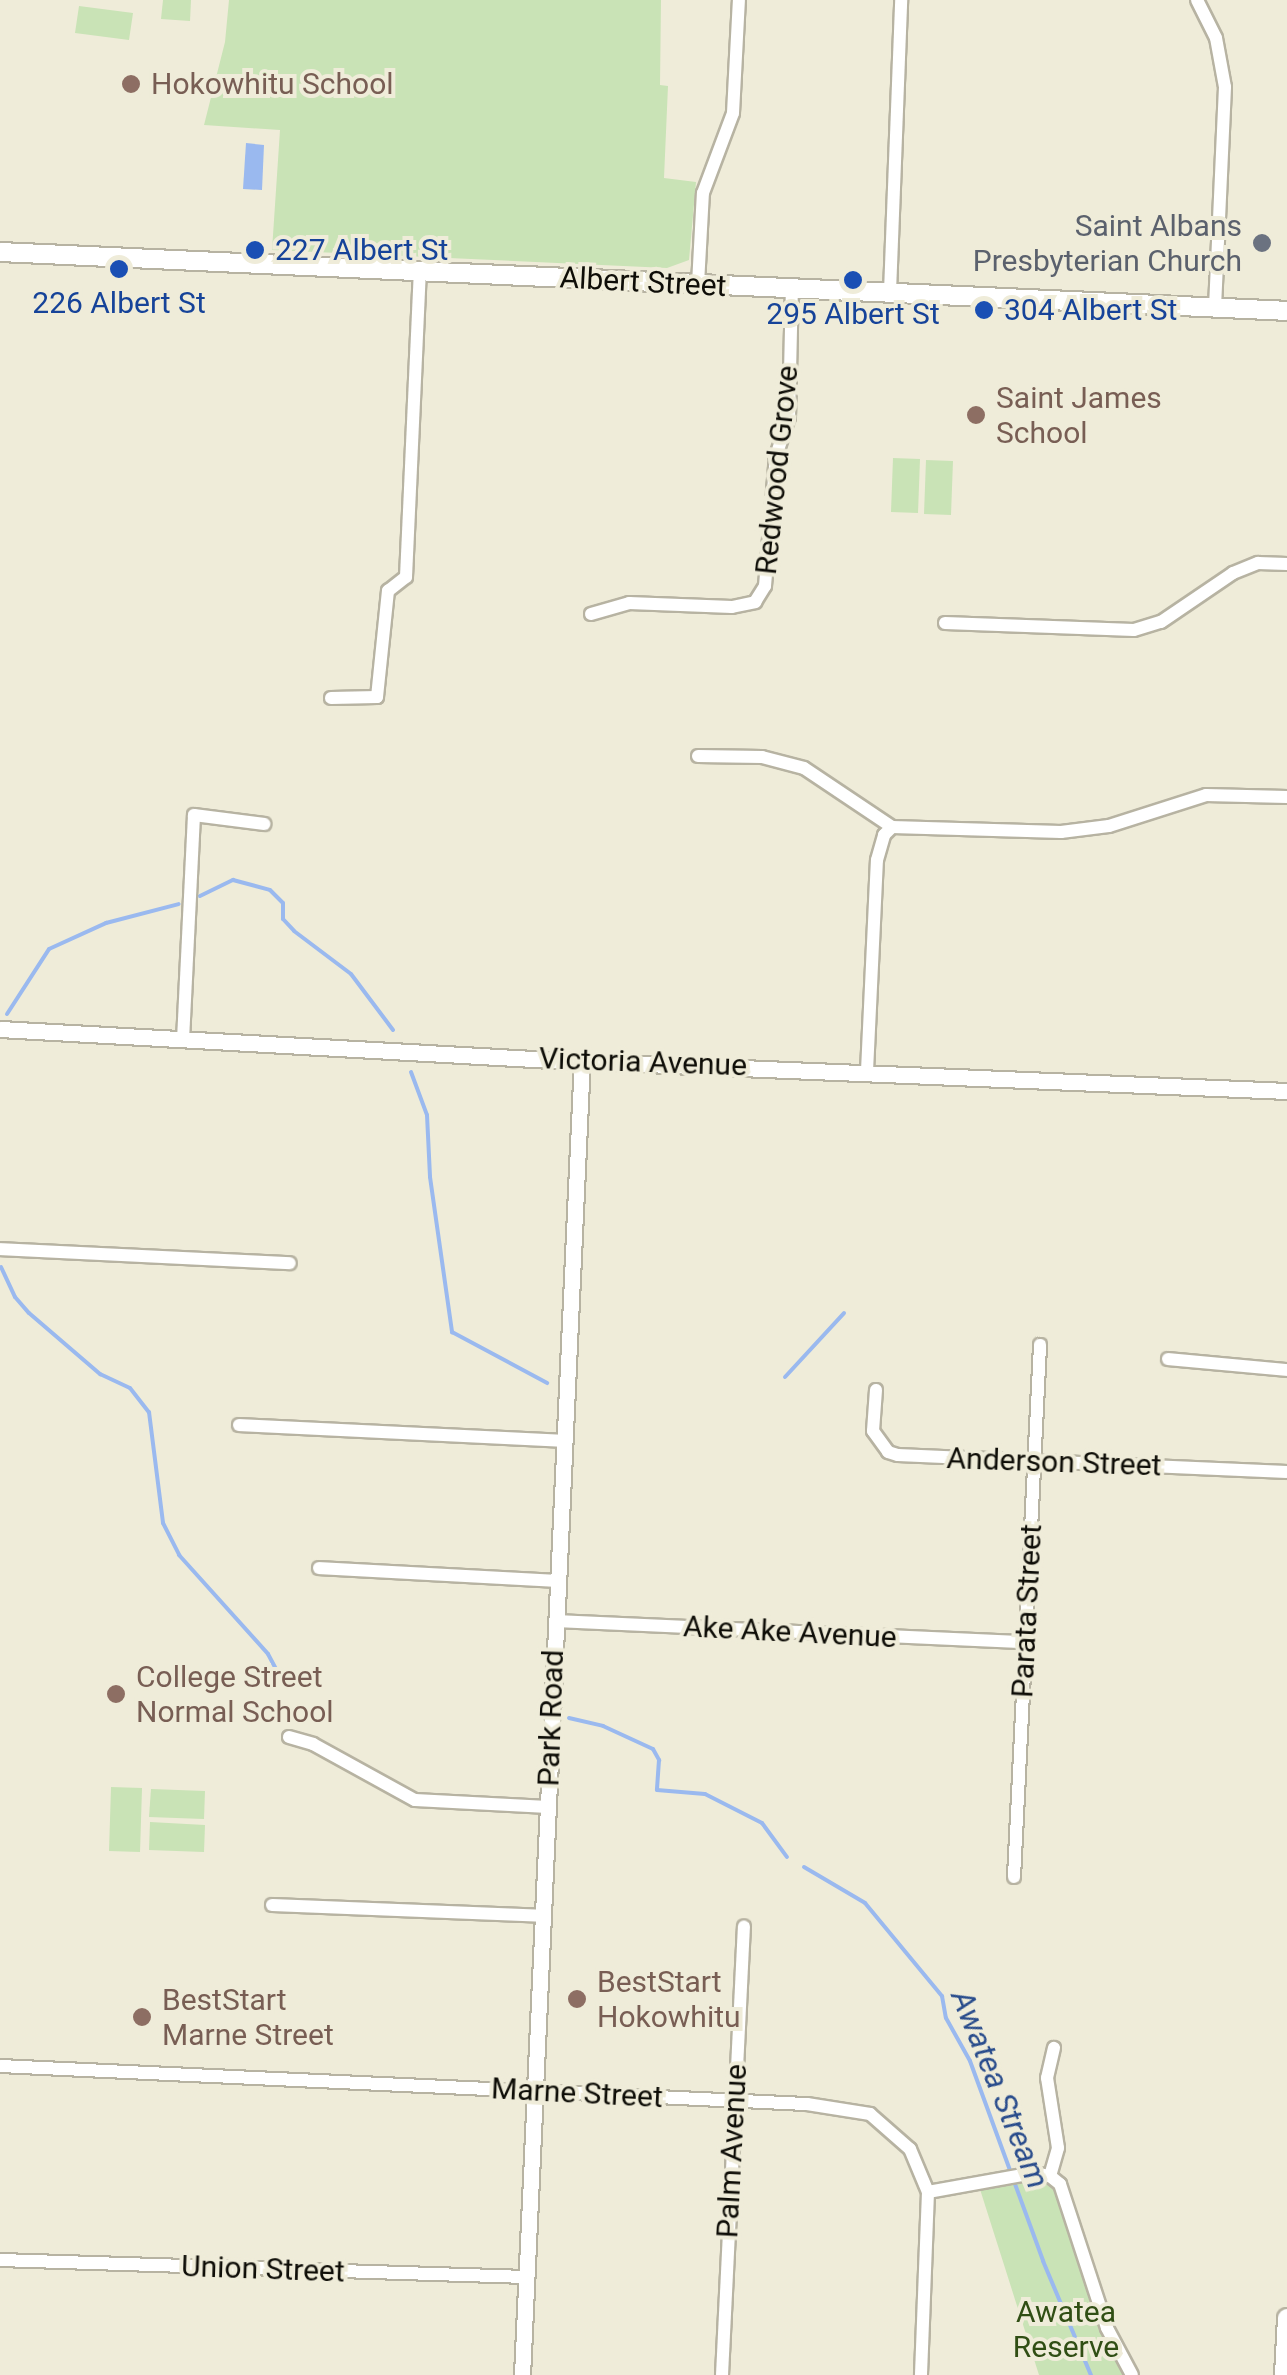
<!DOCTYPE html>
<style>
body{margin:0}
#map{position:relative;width:1287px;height:2375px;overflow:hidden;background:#efecd9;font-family:Roboto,sans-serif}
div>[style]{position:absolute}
.green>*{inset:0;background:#c9e3b6}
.water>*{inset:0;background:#9ab9ef}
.stream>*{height:4px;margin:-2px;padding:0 2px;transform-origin:2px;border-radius:2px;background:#9ab9ef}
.roads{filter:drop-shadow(2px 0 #b7b3a2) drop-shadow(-2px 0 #b7b3a2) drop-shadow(0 2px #b7b3a2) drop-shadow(0 -2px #b7b3a2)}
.minor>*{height:12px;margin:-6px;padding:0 6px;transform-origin:6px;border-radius:6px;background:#fff}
.tertiary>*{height:15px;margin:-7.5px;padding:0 7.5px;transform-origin:7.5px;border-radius:7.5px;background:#fff}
.secondary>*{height:18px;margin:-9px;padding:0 9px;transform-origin:9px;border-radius:9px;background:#fff}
.dots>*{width:28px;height:28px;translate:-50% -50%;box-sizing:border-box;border:5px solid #efecd9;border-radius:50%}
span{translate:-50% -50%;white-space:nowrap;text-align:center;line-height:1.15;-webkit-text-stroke:8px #efecd9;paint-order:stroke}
.education-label{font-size:30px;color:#785e54}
.left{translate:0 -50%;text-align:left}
.worship-label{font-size:30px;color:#5b616d}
.right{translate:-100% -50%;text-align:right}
.transit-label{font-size:30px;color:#164399}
.street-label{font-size:30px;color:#0e0d07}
.park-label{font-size:30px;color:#304e14}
.water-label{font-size:32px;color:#294c8c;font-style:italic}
</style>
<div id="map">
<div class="green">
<i style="clip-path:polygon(163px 0,191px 0,190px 21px,161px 19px)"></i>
<i style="clip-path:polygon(229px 0,661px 0,660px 85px,668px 86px,664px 178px,696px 182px,689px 260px,667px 268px,272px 250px,280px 130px,204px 125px,225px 42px)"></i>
<i style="clip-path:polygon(79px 6px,133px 13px,129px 40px,75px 33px)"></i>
<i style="clip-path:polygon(893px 458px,920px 459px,918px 513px,891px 512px)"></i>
<i style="clip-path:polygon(926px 460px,953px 461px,951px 515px,924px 514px)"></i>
<i style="clip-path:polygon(111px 1787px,142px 1788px,140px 1852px,109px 1851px)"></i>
<i style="clip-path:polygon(151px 1789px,205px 1791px,204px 1819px,149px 1817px)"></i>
<i style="clip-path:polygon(150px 1822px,205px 1825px,204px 1852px,149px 1850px)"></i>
<i style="clip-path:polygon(1050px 2176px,1107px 2328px,1132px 2375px,1039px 2375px,978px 2183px)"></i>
</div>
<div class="water">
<i style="clip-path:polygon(246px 143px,264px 145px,262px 190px,243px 189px)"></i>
</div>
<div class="stream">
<i style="left:200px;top:896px;width:37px;rotate:-26deg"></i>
<i style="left:233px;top:880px;width:38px;rotate:15deg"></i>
<i style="left:270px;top:890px;width:18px;rotate:45deg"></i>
<i style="left:283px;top:903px;width:16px;rotate:90deg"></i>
<i style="left:283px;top:919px;width:16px;rotate:47deg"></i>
<i style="left:294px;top:931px;width:71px;rotate:37deg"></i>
<i style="left:351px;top:974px;width:70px;rotate:53.1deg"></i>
<i style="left:7px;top:1014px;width:77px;rotate:-57.1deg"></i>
<i style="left:49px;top:949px;width:63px;rotate:-24.5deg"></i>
<i style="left:106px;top:923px;width:75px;rotate:-14.6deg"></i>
<i style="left:411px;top:1072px;width:46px;rotate:69.6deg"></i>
<i style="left:427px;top:1115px;width:62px;rotate:87.2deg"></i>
<i style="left:430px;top:1177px;width:157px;rotate:81.9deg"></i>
<i style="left:452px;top:1332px;width:108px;rotate:28.2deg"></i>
<i style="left:1px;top:1267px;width:33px;rotate:65deg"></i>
<i style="left:15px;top:1297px;width:21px;rotate:49deg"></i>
<i style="left:29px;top:1313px;width:94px;rotate:40.7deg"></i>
<i style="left:100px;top:1374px;width:33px;rotate:25deg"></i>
<i style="left:130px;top:1388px;width:31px;rotate:52deg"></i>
<i style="left:149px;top:1412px;width:112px;rotate:82.8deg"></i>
<i style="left:163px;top:1523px;width:36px;rotate:63deg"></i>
<i style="left:179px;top:1555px;width:133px;rotate:48deg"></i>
<i style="left:268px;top:1654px;width:24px;rotate:62deg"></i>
<i style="left:785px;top:1377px;width:87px;rotate:-47.3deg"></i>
<i style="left:569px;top:1718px;width:35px;rotate:13deg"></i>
<i style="left:603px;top:1726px;width:55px;rotate:24.7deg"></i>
<i style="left:653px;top:1749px;width:13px;rotate:61deg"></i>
<i style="left:659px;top:1760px;width:30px;rotate:94deg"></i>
<i style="left:657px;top:1790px;width:48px;rotate:4.8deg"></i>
<i style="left:705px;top:1794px;width:64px;rotate:27deg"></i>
<i style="left:762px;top:1823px;width:42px;rotate:53.7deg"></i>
<i style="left:804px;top:1867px;width:71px;rotate:30.5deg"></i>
<i style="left:865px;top:1903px;width:121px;rotate:50.4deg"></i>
<i style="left:942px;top:1996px;width:22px;rotate:80deg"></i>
<i style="left:946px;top:2018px;width:49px;rotate:60.8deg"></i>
<i style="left:970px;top:2061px;width:213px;rotate:69.9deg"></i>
<i style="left:1043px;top:2261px;width:124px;rotate:67.2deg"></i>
</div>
<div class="roads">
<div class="minor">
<i style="left:1197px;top:0;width:42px;rotate:63.4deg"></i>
<i style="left:1216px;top:38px;width:50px;rotate:79.6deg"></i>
<i style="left:1225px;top:87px;width:220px;rotate:92.6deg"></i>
<i style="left:698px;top:284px;width:91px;rotate:-86.9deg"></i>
<i style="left:703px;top:193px;width:85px;rotate:-69.4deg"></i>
<i style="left:733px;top:113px;width:113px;rotate:-87deg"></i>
<i style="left:890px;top:292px;width:292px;rotate:-87.8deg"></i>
<i style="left:591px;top:614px;width:40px;rotate:-16deg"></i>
<i style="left:629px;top:603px;width:103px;rotate:2.2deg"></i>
<i style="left:732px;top:607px;width:24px;rotate:-12deg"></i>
<i style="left:755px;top:602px;width:19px;rotate:-58deg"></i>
<i style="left:765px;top:586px;width:130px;rotate:-85.2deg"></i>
<i style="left:776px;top:456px;width:41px;rotate:-71.6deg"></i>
<i style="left:789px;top:417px;width:128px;rotate:-88.7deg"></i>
<i style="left:945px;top:623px;width:189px;rotate:2.1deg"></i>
<i style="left:1134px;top:630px;width:28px;rotate:-17deg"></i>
<i style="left:1161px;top:622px;width:87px;rotate:-34.2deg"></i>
<i style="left:1233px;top:573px;width:27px;rotate:-22deg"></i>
<i style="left:1258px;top:563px;width:29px;rotate:2deg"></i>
<i style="left:331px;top:698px;width:46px;rotate:-1.2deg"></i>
<i style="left:377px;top:697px;width:107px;rotate:-84.1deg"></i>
<i style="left:388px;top:591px;width:23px;rotate:-38deg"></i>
<i style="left:406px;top:577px;width:306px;rotate:-87.4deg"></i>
<i style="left:698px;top:756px;width:64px;rotate:0.9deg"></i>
<i style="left:762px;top:757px;width:43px;rotate:14.7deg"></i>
<i style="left:804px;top:768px;width:106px;rotate:33.8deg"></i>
<i style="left:183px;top:1040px;width:225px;rotate:-87.2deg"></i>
<i style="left:194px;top:815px;width:71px;rotate:7.3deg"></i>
<i style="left:867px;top:1071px;width:211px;rotate:-87.3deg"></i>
<i style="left:877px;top:860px;width:26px;rotate:-74deg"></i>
<i style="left:884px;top:835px;width:11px;rotate:-45deg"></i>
<i style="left:892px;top:827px;width:169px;rotate:1.7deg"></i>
<i style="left:1061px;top:832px;width:48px;rotate:-7.1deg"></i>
<i style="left:1109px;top:826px;width:102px;rotate:-17.7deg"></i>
<i style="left:1206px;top:795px;width:81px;rotate:1.4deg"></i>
<i style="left:0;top:1249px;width:290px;rotate:2.8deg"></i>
<i style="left:1168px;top:1359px;width:120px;rotate:5.3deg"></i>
<i style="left:876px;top:1390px;width:41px;rotate:94.2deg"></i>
<i style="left:873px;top:1431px;width:26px;rotate:54deg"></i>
<i style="left:888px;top:1452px;width:10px;rotate:17deg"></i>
<i style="left:898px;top:1455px;width:389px;rotate:2.5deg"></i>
<i style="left:239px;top:1425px;width:327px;rotate:2.8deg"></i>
<i style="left:319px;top:1568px;width:238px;rotate:3.1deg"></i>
<i style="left:556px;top:1621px;width:469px;rotate:2.6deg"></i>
<i style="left:289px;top:1737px;width:25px;rotate:16deg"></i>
<i style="left:313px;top:1744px;width:116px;rotate:28.8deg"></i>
<i style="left:415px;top:1800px;width:133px;rotate:3deg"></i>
<i style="left:1014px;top:1877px;width:533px;rotate:-87.2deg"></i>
<i style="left:272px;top:1905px;width:270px;rotate:2.3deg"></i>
<i style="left:0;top:2066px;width:808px;rotate:2.7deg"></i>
<i style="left:807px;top:2104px;width:64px;rotate:9deg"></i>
<i style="left:870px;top:2114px;width:53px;rotate:41.2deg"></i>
<i style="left:910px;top:2149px;width:47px;rotate:67.3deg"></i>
<i style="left:928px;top:2192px;width:183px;rotate:92.2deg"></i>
<i style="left:1050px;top:2176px;width:29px;rotate:-74deg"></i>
<i style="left:1058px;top:2148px;width:71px;rotate:-98.9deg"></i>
<i style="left:1047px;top:2078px;width:31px;rotate:-77deg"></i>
<i style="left:928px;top:2192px;width:108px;rotate:-10.2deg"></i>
<i style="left:1034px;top:2173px;width:16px;rotate:11deg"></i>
<i style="left:1050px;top:2176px;width:13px;rotate:39deg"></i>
<i style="left:1060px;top:2184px;width:151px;rotate:71.9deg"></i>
<i style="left:1107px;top:2328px;width:53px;rotate:62deg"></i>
<i style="left:0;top:2260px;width:526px;rotate:1.85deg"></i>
<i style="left:722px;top:2375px;width:449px;rotate:-87.2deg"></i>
</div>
<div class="tertiary">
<i style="left:0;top:1029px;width:552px;rotate:3.22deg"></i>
<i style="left:551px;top:1060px;width:737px;rotate:2.41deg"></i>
<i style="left:522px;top:2375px;width:1315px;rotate:-87.39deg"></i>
</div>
<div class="secondary">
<i style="left:0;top:252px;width:1288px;rotate:2.62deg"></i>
<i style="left:1284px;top:2375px;width:57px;rotate:-87deg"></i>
</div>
</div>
<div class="dots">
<i style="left:131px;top:84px;background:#8d6e63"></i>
<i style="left:1262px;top:243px;background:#6b7280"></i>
<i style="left:255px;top:250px;background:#1a4fb4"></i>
<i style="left:119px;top:269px;background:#1a4fb4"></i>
<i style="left:853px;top:280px;background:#1a4fb4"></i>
<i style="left:984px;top:310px;background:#1a4fb4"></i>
<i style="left:976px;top:415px;background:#8d6e63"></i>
<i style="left:116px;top:1694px;background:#8d6e63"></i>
<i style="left:577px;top:1999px;background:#8d6e63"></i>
<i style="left:142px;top:2017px;background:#8d6e63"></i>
</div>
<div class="education-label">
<span class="left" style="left:151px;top:84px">Hokowhitu School</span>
<span class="left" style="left:996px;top:415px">Saint James<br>School</span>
<span class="left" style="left:136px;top:1694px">College Street<br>Normal School</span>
<span class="left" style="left:597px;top:1999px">BestStart<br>Hokowhitu</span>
<span class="left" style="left:162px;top:2017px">BestStart<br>Marne Street</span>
</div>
<div class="worship-label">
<span class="right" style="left:1242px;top:243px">Saint Albans<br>Presbyterian Church</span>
</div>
<div class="transit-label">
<span class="left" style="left:275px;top:250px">227 Albert St</span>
<span style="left:119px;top:303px">226 Albert St</span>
<span class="left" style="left:1004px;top:310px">304 Albert St</span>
<span style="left:853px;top:314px">295 Albert St</span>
</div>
<div class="street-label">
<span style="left:643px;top:282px;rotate:3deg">Albert Street</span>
<span style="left:777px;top:470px;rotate:-84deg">Redwood Grove</span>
<span style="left:643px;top:1062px;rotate:2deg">Victoria Avenue</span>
<span style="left:1054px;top:1462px;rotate:2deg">Anderson Street</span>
<span style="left:1027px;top:1611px;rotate:-87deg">Parata Street</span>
<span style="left:790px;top:1632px;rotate:3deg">Ake Ake Avenue</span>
<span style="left:551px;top:1718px;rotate:-88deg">Park Road</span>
<span style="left:577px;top:2093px;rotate:3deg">Marne Street</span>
<span style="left:732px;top:2151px;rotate:-87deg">Palm Avenue</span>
<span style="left:263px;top:2269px;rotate:2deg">Union Street</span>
</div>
<div class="park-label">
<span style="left:1066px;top:2329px">Awatea<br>Reserve</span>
</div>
<div class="water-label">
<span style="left:1000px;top:2089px;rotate:68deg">Awatea Stream</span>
</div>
</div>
